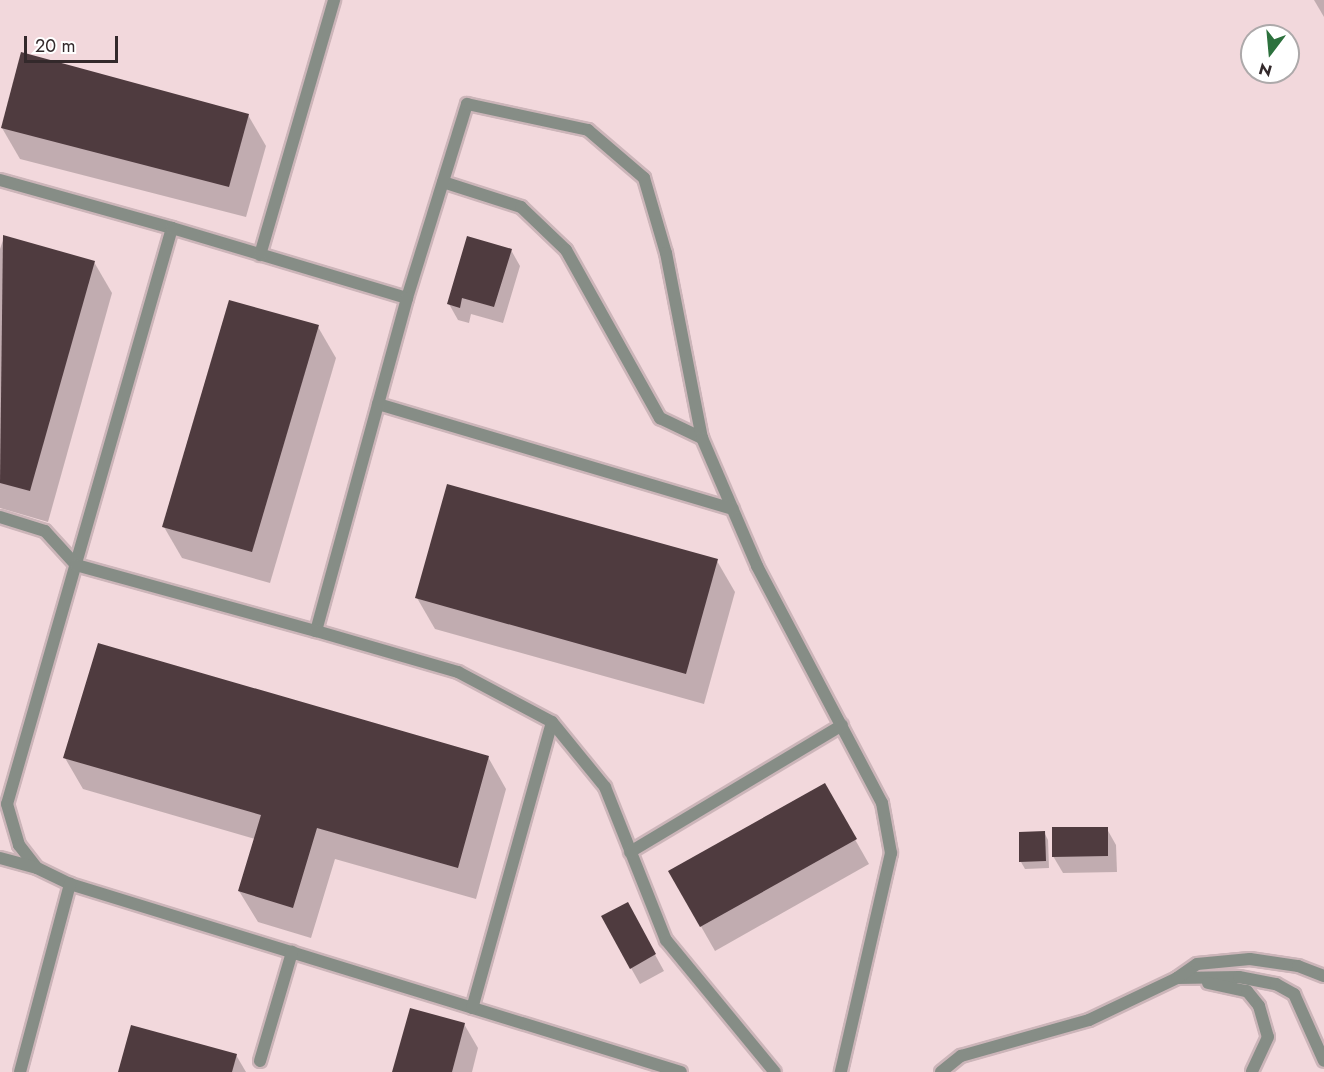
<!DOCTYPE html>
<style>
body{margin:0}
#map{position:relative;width:1324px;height:1072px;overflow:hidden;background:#f2d8dc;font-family:Jost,sans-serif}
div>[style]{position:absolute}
.shadow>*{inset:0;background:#0003}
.building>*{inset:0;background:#4f3b3f}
.roads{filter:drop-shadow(2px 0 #ccb5b9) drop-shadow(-2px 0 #ccb5b9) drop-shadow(0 2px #ccb5b9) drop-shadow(0 -2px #ccb5b9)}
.service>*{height:12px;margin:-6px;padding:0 6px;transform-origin:6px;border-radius:6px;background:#868d86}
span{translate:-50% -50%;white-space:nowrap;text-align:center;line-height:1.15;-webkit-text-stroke:6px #fff;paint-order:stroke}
.north{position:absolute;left:1240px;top:24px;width:60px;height:60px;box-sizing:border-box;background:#fff;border:2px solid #ada9aa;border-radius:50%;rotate:196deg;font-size:16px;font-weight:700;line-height:24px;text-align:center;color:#33292b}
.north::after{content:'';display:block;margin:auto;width:21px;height:27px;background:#2c713d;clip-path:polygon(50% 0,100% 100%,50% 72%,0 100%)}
.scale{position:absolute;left:24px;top:36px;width:94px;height:27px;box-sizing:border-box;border:3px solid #33292b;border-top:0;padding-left:8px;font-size:18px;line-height:21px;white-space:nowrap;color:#33292b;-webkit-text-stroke:4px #fff;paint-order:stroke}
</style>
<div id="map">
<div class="shadow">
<i style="clip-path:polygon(1314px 0,1324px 0,1324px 17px)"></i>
<i style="clip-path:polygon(248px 115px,266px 146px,246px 217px,20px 159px,2px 128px)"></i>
<i style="clip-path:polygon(4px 237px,94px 262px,112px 293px,48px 522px,0 508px,0 249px)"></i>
<i style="clip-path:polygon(511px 250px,520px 266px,503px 323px,471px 314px,469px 323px,458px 320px,449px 304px)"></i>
<i style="clip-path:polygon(318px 327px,336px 358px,270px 583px,182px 558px,164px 527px)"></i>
<i style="clip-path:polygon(717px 561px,735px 592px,704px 704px,435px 629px,417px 598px)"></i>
<i style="clip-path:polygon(488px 757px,506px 789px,476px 899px,335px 859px,311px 938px,258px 922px,239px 891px,255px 839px,83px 789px,65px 758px)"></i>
<i style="clip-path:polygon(824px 785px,869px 864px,715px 951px,670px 872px)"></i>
<i style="clip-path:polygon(1107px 829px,1116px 845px,1117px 872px,1063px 873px,1053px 856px)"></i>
<i style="clip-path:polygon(1044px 832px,1048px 840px,1049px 868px,1025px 869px,1021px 862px)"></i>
<i style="clip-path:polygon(636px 920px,664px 971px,640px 984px,631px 968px)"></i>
<i style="clip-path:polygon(464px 1024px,478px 1048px,472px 1072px,394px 1072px)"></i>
<i style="clip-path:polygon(236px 1055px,246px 1072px,119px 1072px)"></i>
</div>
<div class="building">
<i style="clip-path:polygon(21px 52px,249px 114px,229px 187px,1px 128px)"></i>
<i style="clip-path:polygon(3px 235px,95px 261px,30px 491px,0 483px)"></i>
<i style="clip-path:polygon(467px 236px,512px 249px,494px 307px,462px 298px,460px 308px,447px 304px)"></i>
<i style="clip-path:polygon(229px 300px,319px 325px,252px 552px,162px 527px)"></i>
<i style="clip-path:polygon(447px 484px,718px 559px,686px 674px,415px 598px)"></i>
<i style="clip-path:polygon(98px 643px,489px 756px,458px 868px,317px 828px,293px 908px,238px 891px,261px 815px,63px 758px)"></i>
<i style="clip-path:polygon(825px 783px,857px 839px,700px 927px,668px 871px)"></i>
<i style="clip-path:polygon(1052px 827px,1108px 827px,1108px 856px,1052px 857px)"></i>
<i style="clip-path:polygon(1045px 831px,1046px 861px,1019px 862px,1019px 832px)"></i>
<i style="clip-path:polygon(628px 902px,656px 954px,630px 969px,601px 916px)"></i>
<i style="clip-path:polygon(410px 1008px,465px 1023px,452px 1072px,392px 1072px)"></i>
<i style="clip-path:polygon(131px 1025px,237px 1054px,232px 1072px,118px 1072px)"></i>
</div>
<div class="roads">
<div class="service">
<i style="left:0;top:180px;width:179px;rotate:15.6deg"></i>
<i style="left:172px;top:228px;width:599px;rotate:105.98deg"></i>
<i style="left:7px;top:804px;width:43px;rotate:73.7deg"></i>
<i style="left:19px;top:845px;width:29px;rotate:52deg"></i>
<i style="left:37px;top:868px;width:37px;rotate:26deg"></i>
<i style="left:70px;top:884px;width:639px;rotate:17.1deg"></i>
<i style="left:443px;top:182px;width:82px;rotate:17.8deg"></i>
<i style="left:521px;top:207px;width:62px;rotate:43.7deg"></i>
<i style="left:566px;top:250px;width:193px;rotate:60.8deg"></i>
<i style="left:660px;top:418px;width:47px;rotate:25.5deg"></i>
<i style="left:172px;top:228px;width:245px;rotate:16.6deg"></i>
<i style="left:407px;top:298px;width:203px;rotate:-72.8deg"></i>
<i style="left:467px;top:104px;width:124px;rotate:12.1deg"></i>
<i style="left:588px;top:130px;width:74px;rotate:40.6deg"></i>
<i style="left:644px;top:178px;width:78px;rotate:73.7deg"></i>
<i style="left:666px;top:253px;width:188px;rotate:79deg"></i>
<i style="left:702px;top:438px;width:139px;rotate:66.7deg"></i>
<i style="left:757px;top:566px;width:268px;rotate:62.2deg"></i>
<i style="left:882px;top:803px;width:51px;rotate:79.8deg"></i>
<i style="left:891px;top:853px;width:225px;rotate:102.9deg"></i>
<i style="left:260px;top:255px;width:266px;rotate:-73.8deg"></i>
<i style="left:378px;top:404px;width:370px;rotate:16.5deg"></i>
<i style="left:0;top:517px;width:47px;rotate:17.3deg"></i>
<i style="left:45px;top:531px;width:46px;rotate:47.6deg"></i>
<i style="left:76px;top:565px;width:249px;rotate:15.4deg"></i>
<i style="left:316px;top:631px;width:345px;rotate:-74.7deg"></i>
<i style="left:316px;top:631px;width:148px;rotate:16.1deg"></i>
<i style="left:458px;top:672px;width:106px;rotate:28deg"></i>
<i style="left:552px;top:722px;width:297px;rotate:105.6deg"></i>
<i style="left:552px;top:722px;width:84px;rotate:50.8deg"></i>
<i style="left:605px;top:787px;width:165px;rotate:68.3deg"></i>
<i style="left:666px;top:940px;width:171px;rotate:50.5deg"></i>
<i style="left:630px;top:852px;width:247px;rotate:-30.9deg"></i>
<i style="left:0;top:858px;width:38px;rotate:15deg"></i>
<i style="left:1177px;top:978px;width:62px;rotate:-0.9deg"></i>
<i style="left:1239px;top:977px;width:38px;rotate:11deg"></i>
<i style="left:1276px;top:984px;width:21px;rotate:29deg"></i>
<i style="left:1294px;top:994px;width:73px;rotate:65.9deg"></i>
<i style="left:1208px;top:983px;width:40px;rotate:12deg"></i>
<i style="left:1247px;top:991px;width:19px;rotate:51deg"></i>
<i style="left:1259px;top:1006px;width:32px;rotate:74deg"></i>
<i style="left:1268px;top:1037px;width:38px;rotate:115deg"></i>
<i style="left:260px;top:1061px;width:114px;rotate:-73.6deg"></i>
<i style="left:20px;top:1072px;width:195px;rotate:-75.1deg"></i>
<i style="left:941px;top:1072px;width:26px;rotate:-39deg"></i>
<i style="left:961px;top:1056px;width:133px;rotate:-15.7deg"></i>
<i style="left:1089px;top:1020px;width:98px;rotate:-25.5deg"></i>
<i style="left:1177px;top:978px;width:24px;rotate:-35deg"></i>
<i style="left:1197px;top:964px;width:53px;rotate:-5.4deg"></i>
<i style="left:1250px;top:959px;width:49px;rotate:8.3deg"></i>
<i style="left:1298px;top:966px;width:28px;rotate:21deg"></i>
</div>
</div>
<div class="north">N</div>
<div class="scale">20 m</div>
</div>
